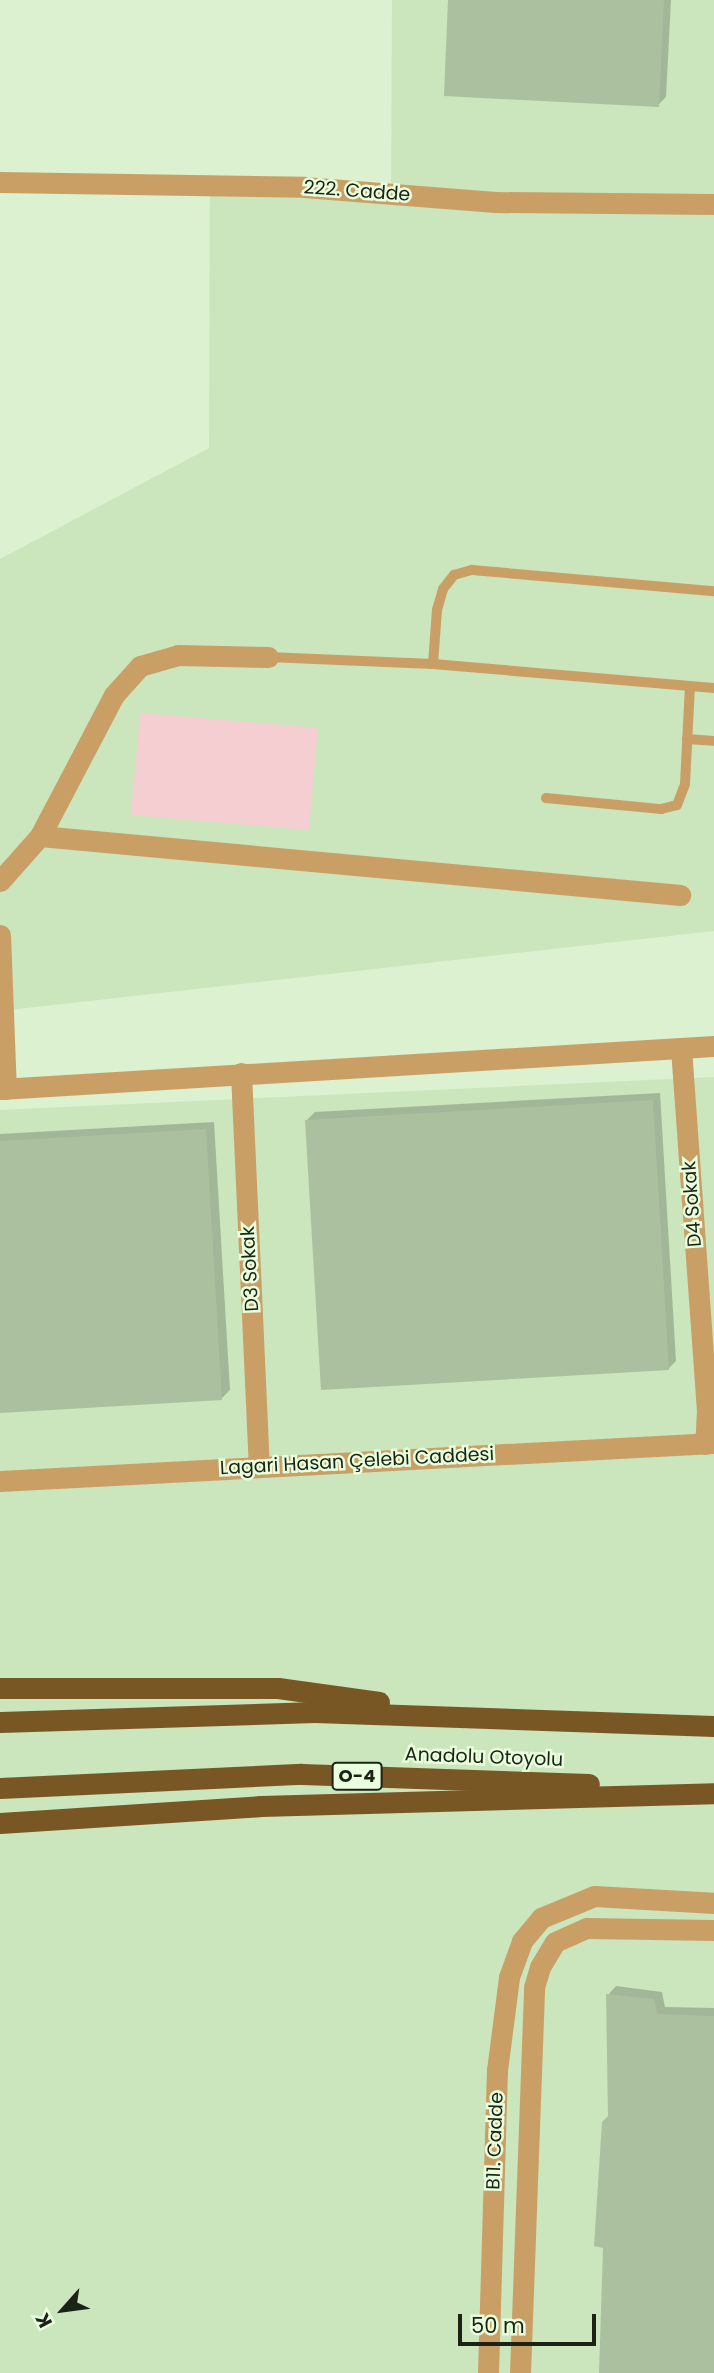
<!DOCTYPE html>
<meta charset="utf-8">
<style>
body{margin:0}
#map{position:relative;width:714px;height:2373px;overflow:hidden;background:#dbf1cf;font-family:Poppins,sans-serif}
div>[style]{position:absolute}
.built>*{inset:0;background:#cbe5bd}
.green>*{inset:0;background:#f4ced0}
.shadow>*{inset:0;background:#0003}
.building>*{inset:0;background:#abc09f}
.service>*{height:10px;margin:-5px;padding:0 5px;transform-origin:5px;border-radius:5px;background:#c99f66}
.minor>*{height:21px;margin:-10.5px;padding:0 10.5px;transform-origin:10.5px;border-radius:10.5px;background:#c99f66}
.tertiary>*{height:21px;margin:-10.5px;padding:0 10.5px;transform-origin:10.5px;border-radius:10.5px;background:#c99f66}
.motorway>*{height:21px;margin:-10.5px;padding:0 10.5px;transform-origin:10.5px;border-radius:10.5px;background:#785725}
span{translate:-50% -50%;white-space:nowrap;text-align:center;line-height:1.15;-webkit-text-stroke:5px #e8fedc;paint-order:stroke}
.shield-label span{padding:2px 5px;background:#e8fedc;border:2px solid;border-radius:5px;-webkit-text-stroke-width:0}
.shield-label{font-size:18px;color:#1b2316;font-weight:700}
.street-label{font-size:19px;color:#1b2316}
.north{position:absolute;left:28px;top:2275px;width:70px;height:70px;-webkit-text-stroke:5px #e8fedc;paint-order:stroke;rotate:242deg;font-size:19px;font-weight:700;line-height:28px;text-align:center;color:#1b2316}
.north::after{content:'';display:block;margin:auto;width:24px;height:32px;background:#1b2316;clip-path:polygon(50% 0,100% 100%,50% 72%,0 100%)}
.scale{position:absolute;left:458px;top:2314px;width:138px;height:32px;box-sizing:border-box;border:4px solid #1b2316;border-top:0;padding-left:9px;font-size:21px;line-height:24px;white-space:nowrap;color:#1b2316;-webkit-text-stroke:5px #e8fedc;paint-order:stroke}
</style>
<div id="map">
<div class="built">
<i style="clip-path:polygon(392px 0,714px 0,714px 931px,0 1011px,0 559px,209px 448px,210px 183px,391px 197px)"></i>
<i style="clip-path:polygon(714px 1077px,714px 2373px,0 2373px,0 1110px)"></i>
</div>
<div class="green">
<i style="clip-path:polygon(140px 713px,318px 728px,309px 830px,131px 815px)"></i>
</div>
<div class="shadow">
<i style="clip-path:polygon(450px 0,671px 0,666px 97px,658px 105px)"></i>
<i style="clip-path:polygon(660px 1093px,676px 1361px,668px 1369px,307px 1120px,315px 1112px)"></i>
<i style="clip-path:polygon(214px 1122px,230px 1390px,222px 1398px,0 1411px,0 1134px)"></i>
<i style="clip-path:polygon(616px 1986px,662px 1992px,665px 2007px,714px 2008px,714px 2373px,601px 2373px,610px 2116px,608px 1995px)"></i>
</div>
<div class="building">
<i style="clip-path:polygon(448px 0,664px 0,659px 107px,444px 96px)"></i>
<i style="clip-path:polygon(653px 1100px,669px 1370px,321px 1390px,305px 1120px)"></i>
<i style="clip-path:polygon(206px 1129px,222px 1400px,0 1413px,0 1141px)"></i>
<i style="clip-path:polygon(606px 1994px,654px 1999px,657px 2014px,714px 2016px,714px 2373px,599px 2373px,603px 2248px,594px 2246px,602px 2122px,608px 2116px)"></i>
</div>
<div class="service">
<i style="left:268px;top:657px;width:165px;rotate:2.4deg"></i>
<i style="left:433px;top:664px;width:282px;rotate:4.9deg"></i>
<i style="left:433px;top:664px;width:54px;rotate:-85.8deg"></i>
<i style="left:437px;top:610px;width:22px;rotate:-74deg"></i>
<i style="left:443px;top:589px;width:18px;rotate:-52deg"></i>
<i style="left:454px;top:575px;width:19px;rotate:-16deg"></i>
<i style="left:472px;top:570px;width:243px;rotate:5deg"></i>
<i style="left:687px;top:739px;width:27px;rotate:4deg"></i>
<i style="left:546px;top:798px;width:116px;rotate:5.5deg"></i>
<i style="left:661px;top:809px;width:16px;rotate:-14deg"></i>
<i style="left:677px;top:805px;width:22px;rotate:-69deg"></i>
<i style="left:685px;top:784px;width:98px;rotate:-87.1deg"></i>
</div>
<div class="minor">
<i style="left:0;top:182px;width:304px;rotate:0.9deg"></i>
<i style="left:304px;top:187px;width:192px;rotate:4.5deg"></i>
<i style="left:495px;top:202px;width:219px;rotate:0.5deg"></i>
<i style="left:40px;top:836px;width:643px;rotate:5.27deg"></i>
<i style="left:0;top:881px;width:60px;rotate:-48.4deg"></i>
<i style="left:40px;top:836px;width:159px;rotate:-62.3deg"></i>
<i style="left:114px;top:695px;width:39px;rotate:-48deg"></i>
<i style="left:140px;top:666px;width:40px;rotate:-16deg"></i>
<i style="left:178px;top:655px;width:90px;rotate:1.3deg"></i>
<i style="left:681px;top:1048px;width:363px;rotate:85.9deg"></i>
<i style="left:707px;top:1410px;width:34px;rotate:93deg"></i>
<i style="left:241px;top:1073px;width:393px;rotate:87.4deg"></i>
<i style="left:0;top:1481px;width:715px;rotate:-3.05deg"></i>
<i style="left:488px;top:2373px;width:303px;rotate:-88.3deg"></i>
<i style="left:497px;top:2070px;width:94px;rotate:-82.6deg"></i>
<i style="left:509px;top:1977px;width:38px;rotate:-70deg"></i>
<i style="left:522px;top:1941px;width:30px;rotate:-50deg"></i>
<i style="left:541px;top:1918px;width:57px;rotate:-22.5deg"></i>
<i style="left:594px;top:1896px;width:120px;rotate:3.3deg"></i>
<i style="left:520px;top:2373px;width:386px;rotate:-87.9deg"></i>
<i style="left:534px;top:1987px;width:21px;rotate:-73deg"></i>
<i style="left:540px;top:1967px;width:29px;rotate:-59deg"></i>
<i style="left:555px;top:1942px;width:35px;rotate:-24deg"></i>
<i style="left:587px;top:1928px;width:127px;rotate:0.9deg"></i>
</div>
<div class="tertiary">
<i style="left:0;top:935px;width:154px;rotate:87.8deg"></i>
<i style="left:0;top:1089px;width:715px;rotate:-3.45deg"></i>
</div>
<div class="motorway">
<i style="left:0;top:1688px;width:278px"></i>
<i style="left:278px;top:1688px;width:102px;rotate:7.9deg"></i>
<i style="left:0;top:1722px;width:315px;rotate:-1.8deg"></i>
<i style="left:315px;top:1712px;width:399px;rotate:2deg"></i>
<i style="left:0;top:1788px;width:302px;rotate:-2.7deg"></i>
<i style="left:302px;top:1774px;width:287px;rotate:2deg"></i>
<i style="left:0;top:1823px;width:262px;rotate:-3.7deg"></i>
<i style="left:261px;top:1806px;width:453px;rotate:-1.6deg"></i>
</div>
<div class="shield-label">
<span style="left:357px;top:1776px">O-4</span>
</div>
<div class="street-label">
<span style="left:357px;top:191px;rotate:4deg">222. Cadde</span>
<span style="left:692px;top:1204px;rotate:-94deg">D4 Sokak</span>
<span style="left:250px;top:1269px;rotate:-93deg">D3 Sokak</span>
<span style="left:357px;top:1461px;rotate:-3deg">Lagari Hasan Çelebi Caddesi</span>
<span style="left:484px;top:1757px;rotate:2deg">Anadolu Otoyolu</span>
<span style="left:495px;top:2141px;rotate:-88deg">B11. Cadde</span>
</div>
<div class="north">K</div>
<div class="scale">50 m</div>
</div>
